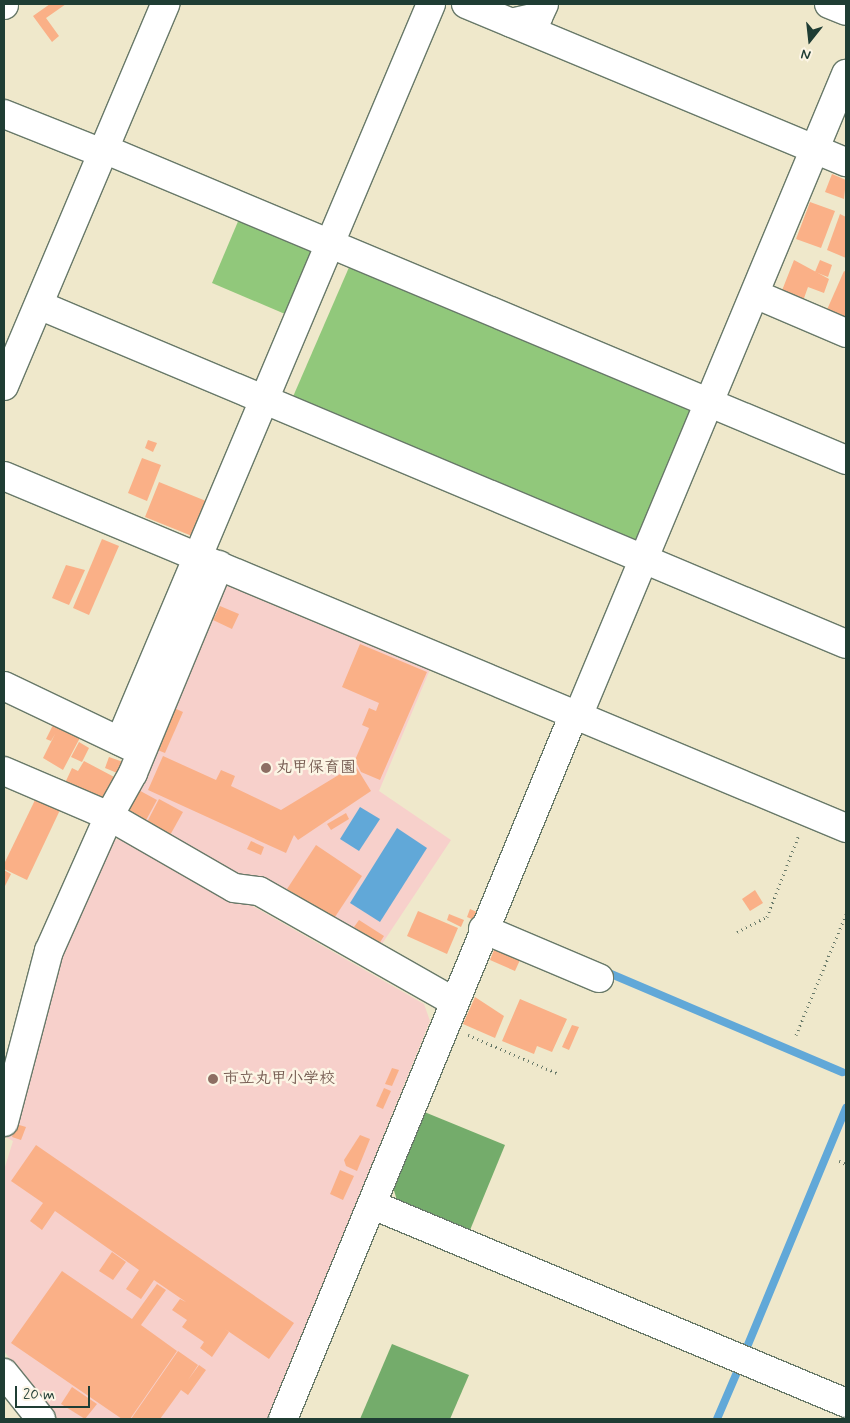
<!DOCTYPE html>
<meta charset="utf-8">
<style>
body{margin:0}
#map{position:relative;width:850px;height:1423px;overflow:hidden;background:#efe8cb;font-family:Mynerve,"Klee One",sans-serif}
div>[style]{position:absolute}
.built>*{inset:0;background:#f7d0cb}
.green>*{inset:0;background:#91c87b}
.forest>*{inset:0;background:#74ac6b}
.water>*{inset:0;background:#61a8d8}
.stream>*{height:8px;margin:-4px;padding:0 4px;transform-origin:4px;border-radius:4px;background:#61a8d8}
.building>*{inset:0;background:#fab087}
.path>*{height:3px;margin-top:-1.5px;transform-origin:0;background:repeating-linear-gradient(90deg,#687969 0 1px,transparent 0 5px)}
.roads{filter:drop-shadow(1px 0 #687969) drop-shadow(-1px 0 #687969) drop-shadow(0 1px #687969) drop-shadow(0 -1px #687969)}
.minor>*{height:28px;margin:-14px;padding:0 14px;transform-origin:14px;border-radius:14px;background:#fff}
.dots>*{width:14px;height:14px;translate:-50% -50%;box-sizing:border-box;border:2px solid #fcf5e5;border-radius:50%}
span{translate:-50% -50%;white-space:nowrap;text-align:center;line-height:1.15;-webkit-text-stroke:5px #fcf5e5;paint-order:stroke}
.education-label{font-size:16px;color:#785e54;font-weight:700}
.left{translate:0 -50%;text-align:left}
.frame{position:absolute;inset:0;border:5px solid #1f3d34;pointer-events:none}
.north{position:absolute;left:785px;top:15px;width:50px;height:50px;-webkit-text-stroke:4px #fcf5e5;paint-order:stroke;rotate:196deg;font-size:14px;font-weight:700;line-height:20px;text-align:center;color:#1f3d34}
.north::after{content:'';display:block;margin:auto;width:18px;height:22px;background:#1f3d34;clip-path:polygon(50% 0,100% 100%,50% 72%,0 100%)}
.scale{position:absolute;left:15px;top:1386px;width:75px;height:22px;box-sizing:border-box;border:2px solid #1f3d34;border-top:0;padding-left:6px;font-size:15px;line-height:18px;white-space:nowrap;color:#1f3d34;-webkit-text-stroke:4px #fcf5e5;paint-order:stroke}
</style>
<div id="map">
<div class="built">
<i style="clip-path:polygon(225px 583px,431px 667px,379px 791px,451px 840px,380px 947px,254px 876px,238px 883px,117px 812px)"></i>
<i style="clip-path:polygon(130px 836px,424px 1004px,430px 1021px,268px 1419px,54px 1419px,4px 1351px,4px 1170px,13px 1141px,4px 1136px,53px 956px,103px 843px)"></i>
</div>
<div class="green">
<i style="clip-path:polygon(242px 212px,320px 246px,292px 317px,212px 283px)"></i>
<i style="clip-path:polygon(350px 265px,694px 404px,638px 547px,292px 399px)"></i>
</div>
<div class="forest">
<i style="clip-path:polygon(422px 1111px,505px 1145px,468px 1235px,399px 1207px,392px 1184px)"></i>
<i style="clip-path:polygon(392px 1344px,469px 1375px,450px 1419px,360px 1419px)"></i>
</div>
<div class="water">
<i style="clip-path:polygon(360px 807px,380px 819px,359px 851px,340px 839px)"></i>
<i style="clip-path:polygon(397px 828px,427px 848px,380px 922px,350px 903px)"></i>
</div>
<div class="stream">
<i style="left:604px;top:971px;width:259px;rotate:23deg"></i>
<i style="left:747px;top:1347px;width:259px;rotate:-67.5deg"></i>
<i style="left:717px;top:1419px;width:53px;rotate:-66.8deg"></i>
</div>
<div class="building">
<i style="clip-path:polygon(50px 4px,66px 4px,46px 18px,59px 36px,52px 42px,33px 16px)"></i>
<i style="clip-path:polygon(832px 174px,846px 180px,844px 199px,825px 192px)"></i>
<i style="clip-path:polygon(810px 202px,835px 211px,821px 248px,796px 239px)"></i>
<i style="clip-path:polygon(840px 214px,846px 217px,846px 258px,827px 250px)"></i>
<i style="clip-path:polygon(794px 260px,829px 279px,824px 293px,808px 287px,803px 301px,781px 293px)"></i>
<i style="clip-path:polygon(820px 260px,832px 265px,828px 277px,815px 272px)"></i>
<i style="clip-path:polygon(844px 271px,846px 272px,846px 319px,826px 312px)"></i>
<i style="clip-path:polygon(148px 440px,157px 443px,153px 452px,145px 448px)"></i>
<i style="clip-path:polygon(142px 458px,161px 465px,147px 501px,128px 493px)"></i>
<i style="clip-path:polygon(159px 482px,206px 501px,192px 536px,145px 517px)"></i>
<i style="clip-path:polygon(102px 539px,119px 546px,89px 615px,73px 608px)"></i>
<i style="clip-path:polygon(66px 565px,85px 570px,69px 605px,52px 598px)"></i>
<i style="clip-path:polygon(220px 606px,239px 614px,232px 629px,213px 620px)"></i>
<i style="clip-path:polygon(360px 644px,427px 672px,380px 780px,361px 772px,355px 760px,369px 728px,362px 725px,369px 708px,376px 711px,379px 703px,342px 687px)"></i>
<i style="clip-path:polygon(174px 708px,183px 712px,165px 753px,155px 749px)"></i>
<i style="clip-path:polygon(56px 719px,83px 732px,63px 770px,43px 758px,55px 734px,51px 741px,46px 739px)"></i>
<i style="clip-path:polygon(79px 742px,89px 748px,82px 762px,71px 757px)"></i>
<i style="clip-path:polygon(163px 756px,216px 780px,221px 770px,235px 776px,231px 786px,281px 810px,355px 765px,371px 791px,298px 840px,294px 835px,286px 853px,148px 790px)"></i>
<i style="clip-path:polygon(109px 757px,126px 763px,122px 775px,105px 768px)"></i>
<i style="clip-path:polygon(84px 761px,118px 779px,105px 804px,65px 783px,72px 768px,78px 771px)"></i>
<i style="clip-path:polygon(133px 787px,157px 800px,144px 824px,120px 812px)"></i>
<i style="clip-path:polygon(36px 798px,60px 810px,27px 880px,4px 869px,4px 864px)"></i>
<i style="clip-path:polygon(159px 799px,183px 812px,169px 837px,146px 824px)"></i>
<i style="clip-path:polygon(346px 813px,349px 819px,331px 830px,327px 824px)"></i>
<i style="clip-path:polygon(251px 841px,264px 847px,261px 855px,247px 849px)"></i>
<i style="clip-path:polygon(316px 845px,362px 876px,333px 920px,287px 889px)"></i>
<i style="clip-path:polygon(4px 870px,11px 874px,4px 888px)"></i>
<i style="clip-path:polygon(755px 890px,763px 903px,750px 911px,742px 899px)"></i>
<i style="clip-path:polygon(470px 909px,477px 912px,474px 920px,467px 917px)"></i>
<i style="clip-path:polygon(418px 911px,458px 928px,447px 954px,407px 936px)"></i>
<i style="clip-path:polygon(449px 914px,464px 920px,461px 927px,447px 920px)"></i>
<i style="clip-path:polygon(359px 920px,384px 936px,379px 944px,354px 927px)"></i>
<i style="clip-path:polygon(498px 940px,524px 951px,515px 971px,490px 960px)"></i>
<i style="clip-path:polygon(475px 997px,504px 1016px,495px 1038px,463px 1024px)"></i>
<i style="clip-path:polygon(520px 999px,567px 1019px,552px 1052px,537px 1046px,534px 1054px,502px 1041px)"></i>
<i style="clip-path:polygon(572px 1025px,579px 1027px,569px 1050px,562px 1047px)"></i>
<i style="clip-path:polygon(392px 1068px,399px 1070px,392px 1086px,385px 1084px)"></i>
<i style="clip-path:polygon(384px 1088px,391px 1091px,383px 1109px,376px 1106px)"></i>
<i style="clip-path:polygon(16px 1124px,26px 1127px,21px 1140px,12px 1137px)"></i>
<i style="clip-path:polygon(360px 1135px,370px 1139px,357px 1171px,346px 1166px,344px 1160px)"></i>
<i style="clip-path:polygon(36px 1145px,294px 1323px,269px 1359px,225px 1329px,229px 1332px,212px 1357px,200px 1348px,204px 1342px,182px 1327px,187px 1320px,172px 1310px,180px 1299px,186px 1302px,154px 1280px,141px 1299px,126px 1289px,139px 1270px,55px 1211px,42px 1230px,30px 1221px,43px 1203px,11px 1181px)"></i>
<i style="clip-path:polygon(340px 1170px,354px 1176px,343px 1200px,330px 1194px)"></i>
<i style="clip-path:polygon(112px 1252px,126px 1262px,113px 1280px,99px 1271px)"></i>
<i style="clip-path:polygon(62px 1271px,132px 1319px,157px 1284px,166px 1290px,141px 1325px,177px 1351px,130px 1419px,122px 1419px,11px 1343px)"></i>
<i style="clip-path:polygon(178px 1351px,198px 1365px,188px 1380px,199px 1365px,206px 1370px,188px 1395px,181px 1390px,160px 1419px,131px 1419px)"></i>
<i style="clip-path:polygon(72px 1387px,97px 1404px,85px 1419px,61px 1404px)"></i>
</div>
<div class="path">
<i style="left:737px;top:932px;width:34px;rotate:-27deg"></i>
<i style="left:767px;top:917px;width:86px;rotate:-68.8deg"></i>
<i style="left:468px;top:1035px;width:97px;rotate:23.1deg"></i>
<i style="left:796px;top:1035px;width:131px;rotate:-67.5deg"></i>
<i style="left:839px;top:1161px;width:8px;rotate:23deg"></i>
</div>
<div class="roads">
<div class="minor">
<i style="left:466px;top:4px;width:412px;rotate:22.6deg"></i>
<i style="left:829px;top:4px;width:18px;rotate:22deg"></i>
<i style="left:4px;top:5px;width:1px;rotate:-90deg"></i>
<i style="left:511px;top:23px;width:28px;rotate:-13deg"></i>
<i style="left:538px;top:17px;width:14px;rotate:-65deg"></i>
<i style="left:4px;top:114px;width:105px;rotate:21.7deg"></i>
<i style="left:104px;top:149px;width:805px;rotate:22.74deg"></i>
<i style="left:755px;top:294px;width:99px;rotate:23.2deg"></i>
<i style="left:39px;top:305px;width:875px;rotate:22.79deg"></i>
<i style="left:4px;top:386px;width:415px;rotate:-67.1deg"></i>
<i style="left:4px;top:476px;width:913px;rotate:22.69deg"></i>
<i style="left:4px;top:686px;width:146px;rotate:25.5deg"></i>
<i style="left:578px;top:716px;width:696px;rotate:-67.34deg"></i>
<i style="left:120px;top:741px;width:800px;rotate:-67.12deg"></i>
<i style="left:4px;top:771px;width:114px;rotate:23.2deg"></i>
<i style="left:109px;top:816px;width:144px;rotate:29.9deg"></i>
<i style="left:234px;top:888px;width:25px;rotate:7deg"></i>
<i style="left:259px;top:891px;width:223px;rotate:29.6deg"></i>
<i style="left:483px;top:929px;width:126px;rotate:22.9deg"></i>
<i style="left:4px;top:1122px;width:177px;rotate:-75.3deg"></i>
<i style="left:49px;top:951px;width:148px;rotate:-66deg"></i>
<i style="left:109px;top:816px;width:49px;rotate:-60.8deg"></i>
<i style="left:133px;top:773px;width:225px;rotate:-67.5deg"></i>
<i style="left:373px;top:1205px;width:513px;rotate:22.71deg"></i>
<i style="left:4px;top:1373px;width:59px;rotate:51.2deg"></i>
<i style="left:283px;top:1419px;width:763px;rotate:-67.57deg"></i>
</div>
</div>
<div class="dots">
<i style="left:266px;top:768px;background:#8d6e63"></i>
<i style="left:213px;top:1079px;background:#8d6e63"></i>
</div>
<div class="education-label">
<span class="left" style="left:276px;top:768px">丸甲保育園</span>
<span class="left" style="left:223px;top:1079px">市立丸甲小学校</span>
</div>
<div class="frame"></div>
<div class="north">N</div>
<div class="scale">20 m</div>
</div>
